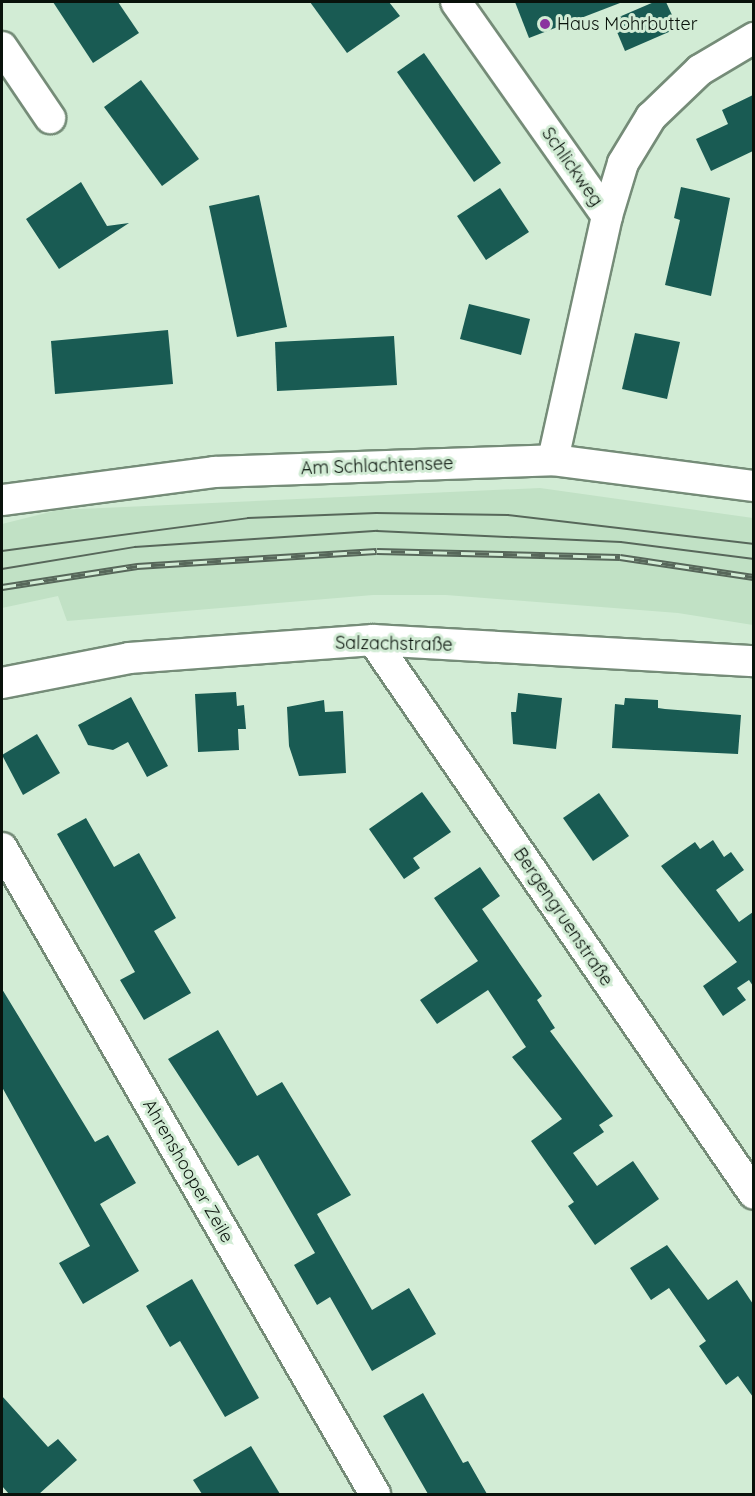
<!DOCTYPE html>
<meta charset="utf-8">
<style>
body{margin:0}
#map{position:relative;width:755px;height:1496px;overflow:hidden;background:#d2ecd5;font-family:Quicksand,sans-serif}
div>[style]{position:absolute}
.built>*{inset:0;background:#c1e1c5}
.building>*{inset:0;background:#195b53}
.roads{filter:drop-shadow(2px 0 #758c78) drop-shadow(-2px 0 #758c78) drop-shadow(0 2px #758c78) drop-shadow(0 -2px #758c78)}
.minor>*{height:30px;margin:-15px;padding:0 15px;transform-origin:15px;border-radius:15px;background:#fff}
.tram>*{height:1.5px;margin:-0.75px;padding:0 0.75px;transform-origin:0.75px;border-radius:0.75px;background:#57675a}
.rail>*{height:7px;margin-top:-3.5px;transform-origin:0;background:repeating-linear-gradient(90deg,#d2ecd5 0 14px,#57675a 0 28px);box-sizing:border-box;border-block:2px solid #57675a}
.dots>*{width:16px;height:16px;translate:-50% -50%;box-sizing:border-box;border:3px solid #d2ecd5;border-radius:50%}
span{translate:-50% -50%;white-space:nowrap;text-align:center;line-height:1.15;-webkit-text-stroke:6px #d2ecd5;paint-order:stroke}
.poi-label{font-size:18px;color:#09120b}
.left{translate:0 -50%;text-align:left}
.street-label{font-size:18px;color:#09120b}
.frame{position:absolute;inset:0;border:3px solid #09120b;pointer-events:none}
</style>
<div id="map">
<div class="built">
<i style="clip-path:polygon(540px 488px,753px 518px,753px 625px,678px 613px,446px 595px,373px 595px,67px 621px,58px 596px,2px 608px,2px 524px,58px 510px)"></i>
</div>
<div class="building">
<i style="clip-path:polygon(53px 2px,118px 2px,139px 33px,93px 63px)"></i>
<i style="clip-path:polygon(310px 2px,389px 2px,400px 16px,347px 53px)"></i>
<i style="clip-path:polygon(515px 2px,620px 2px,620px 3px,529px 38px)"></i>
<i style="clip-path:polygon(654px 2px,666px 2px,678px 28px,625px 51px,612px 20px)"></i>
<i style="clip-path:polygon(424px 53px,501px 163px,474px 182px,397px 72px)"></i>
<i style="clip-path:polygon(141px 80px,199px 159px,162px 186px,104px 107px)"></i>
<i style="clip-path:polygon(753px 95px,753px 151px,711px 171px,696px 139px,728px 124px,722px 110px)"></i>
<i style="clip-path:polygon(81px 182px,107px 226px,129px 223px,59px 269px,26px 219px)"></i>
<i style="clip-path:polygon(681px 187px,730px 198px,711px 296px,665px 285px,680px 220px,674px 218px)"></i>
<i style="clip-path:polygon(500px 188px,529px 232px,486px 260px,457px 216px)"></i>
<i style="clip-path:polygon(259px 195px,287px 327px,237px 337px,209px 206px)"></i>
<i style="clip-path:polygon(469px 304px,530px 319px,521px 355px,460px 339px)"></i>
<i style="clip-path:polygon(168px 330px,173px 384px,55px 394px,51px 341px)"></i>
<i style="clip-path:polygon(635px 333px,680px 342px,667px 399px,622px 389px)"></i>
<i style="clip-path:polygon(394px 336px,397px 385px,277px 391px,275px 342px)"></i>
<i style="clip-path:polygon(236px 692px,237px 706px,244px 705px,246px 729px,238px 729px,239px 750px,198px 752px,195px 694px)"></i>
<i style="clip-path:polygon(518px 693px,562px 698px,556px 749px,513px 744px,511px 712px,516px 712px)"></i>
<i style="clip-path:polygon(131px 697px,168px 766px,147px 777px,128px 742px,113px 750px,88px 745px,78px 725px)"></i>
<i style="clip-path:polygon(625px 698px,658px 700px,658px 708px,665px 709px,741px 715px,738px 754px,612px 748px,615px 704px,624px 705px)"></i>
<i style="clip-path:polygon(324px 700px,325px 712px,343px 711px,346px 773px,299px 776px,289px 746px,287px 707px)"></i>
<i style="clip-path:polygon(37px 734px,60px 773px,23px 795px,2px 755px)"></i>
<i style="clip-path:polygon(422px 792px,451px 832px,413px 858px,420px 868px,404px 879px,369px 829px)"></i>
<i style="clip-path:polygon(599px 793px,629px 836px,593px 861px,563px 818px)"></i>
<i style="clip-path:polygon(86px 818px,114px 867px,139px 853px,176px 918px,154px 931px,191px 993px,144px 1020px,120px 980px,135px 972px,57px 834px)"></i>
<i style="clip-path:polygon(713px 840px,724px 857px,731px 852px,744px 870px,716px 890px,739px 922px,753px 912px,753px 986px,749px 980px,737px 988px,746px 1000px,723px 1016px,703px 986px,737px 962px,661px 866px,695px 842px,700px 849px)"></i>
<i style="clip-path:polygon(480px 867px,500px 896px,482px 909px,542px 996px,537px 1000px,555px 1028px,550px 1031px,613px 1116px,599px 1125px,604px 1132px,573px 1153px,597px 1186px,633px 1161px,659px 1199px,595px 1245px,568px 1206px,574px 1202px,531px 1141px,562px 1119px,512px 1057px,526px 1047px,488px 990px,437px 1024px,420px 1000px,478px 961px,434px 898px)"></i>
<i style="clip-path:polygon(2px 989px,95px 1142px,108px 1135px,136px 1183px,100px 1204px,139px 1271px,83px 1304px,59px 1263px,90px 1246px,2px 1087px)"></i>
<i style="clip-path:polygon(218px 1030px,257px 1096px,282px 1082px,351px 1195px,317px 1214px,372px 1310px,409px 1288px,436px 1334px,372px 1371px,330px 1297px,317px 1305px,294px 1265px,315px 1253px,258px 1155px,238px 1166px,168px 1059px)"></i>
<i style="clip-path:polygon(667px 1245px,708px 1300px,737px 1280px,753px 1304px,753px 1397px,738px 1376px,726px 1385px,699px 1346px,706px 1341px,669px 1288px,651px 1300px,630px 1268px)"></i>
<i style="clip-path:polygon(192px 1279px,259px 1398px,225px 1417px,180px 1341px,170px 1347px,146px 1306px)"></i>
<i style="clip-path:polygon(423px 1393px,463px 1463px,468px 1461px,487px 1494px,428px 1494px,383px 1416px)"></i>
<i style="clip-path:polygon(2px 1396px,48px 1447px,58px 1439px,77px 1460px,39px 1494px,9px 1494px,2px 1486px)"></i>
<i style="clip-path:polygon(251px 1446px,280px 1494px,202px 1494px,193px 1480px)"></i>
</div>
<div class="roads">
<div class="minor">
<i style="left:456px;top:2px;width:262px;rotate:54.8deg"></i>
<i style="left:607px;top:216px;width:250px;rotate:102.5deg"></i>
<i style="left:2px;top:47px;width:86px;rotate:55.9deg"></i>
<i style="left:607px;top:216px;width:55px;rotate:-73.2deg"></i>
<i style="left:623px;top:163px;width:54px;rotate:-58.7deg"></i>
<i style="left:651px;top:117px;width:68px;rotate:-43.8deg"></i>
<i style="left:700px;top:70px;width:63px;rotate:-30.7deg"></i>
<i style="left:2px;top:500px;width:214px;rotate:-7.5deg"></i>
<i style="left:214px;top:472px;width:339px;rotate:-2deg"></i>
<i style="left:553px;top:460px;width:203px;rotate:7.4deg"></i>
<i style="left:373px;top:640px;width:672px;rotate:55.48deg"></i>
<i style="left:2px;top:683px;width:129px;rotate:-11.1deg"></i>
<i style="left:129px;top:658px;width:245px;rotate:-4.2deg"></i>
<i style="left:373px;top:640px;width:382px;rotate:3.2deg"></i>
<i style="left:2px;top:848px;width:746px;rotate:60deg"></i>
</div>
</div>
<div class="tram">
<i style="left:2px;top:551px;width:248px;rotate:-7.6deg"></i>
<i style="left:248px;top:518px;width:128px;rotate:-2.2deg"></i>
<i style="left:376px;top:513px;width:132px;rotate:0.9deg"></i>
<i style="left:508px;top:515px;width:248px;rotate:6.7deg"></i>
<i style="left:2px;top:569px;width:135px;rotate:-9.4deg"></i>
<i style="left:135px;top:547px;width:243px;rotate:-3.8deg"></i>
<i style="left:377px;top:531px;width:244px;rotate:2.6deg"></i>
<i style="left:621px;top:542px;width:134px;rotate:7.3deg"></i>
</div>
<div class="rail">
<i style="left:2px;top:587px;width:137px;rotate:-8.8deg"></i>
<i style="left:137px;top:566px;width:240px;rotate:-3.6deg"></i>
<i style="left:377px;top:551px;width:243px;rotate:1.4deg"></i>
<i style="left:620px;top:557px;width:135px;rotate:8.5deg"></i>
</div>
<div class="dots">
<i style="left:545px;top:24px;background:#8b339f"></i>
</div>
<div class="poi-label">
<span class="left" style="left:557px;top:24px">Haus Mohrbutter</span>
</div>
<div class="street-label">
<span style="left:572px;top:167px;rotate:55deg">Schlickweg</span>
<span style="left:377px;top:466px;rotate:-2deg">Am Schlachtensee</span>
<span style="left:394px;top:644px;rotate:1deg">Salzachstraße</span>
<span style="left:563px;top:917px;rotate:56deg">Bergengruenstraße</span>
<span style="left:188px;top:1171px;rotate:60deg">Ahrenshooper Zeile</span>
</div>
<div class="frame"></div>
</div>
